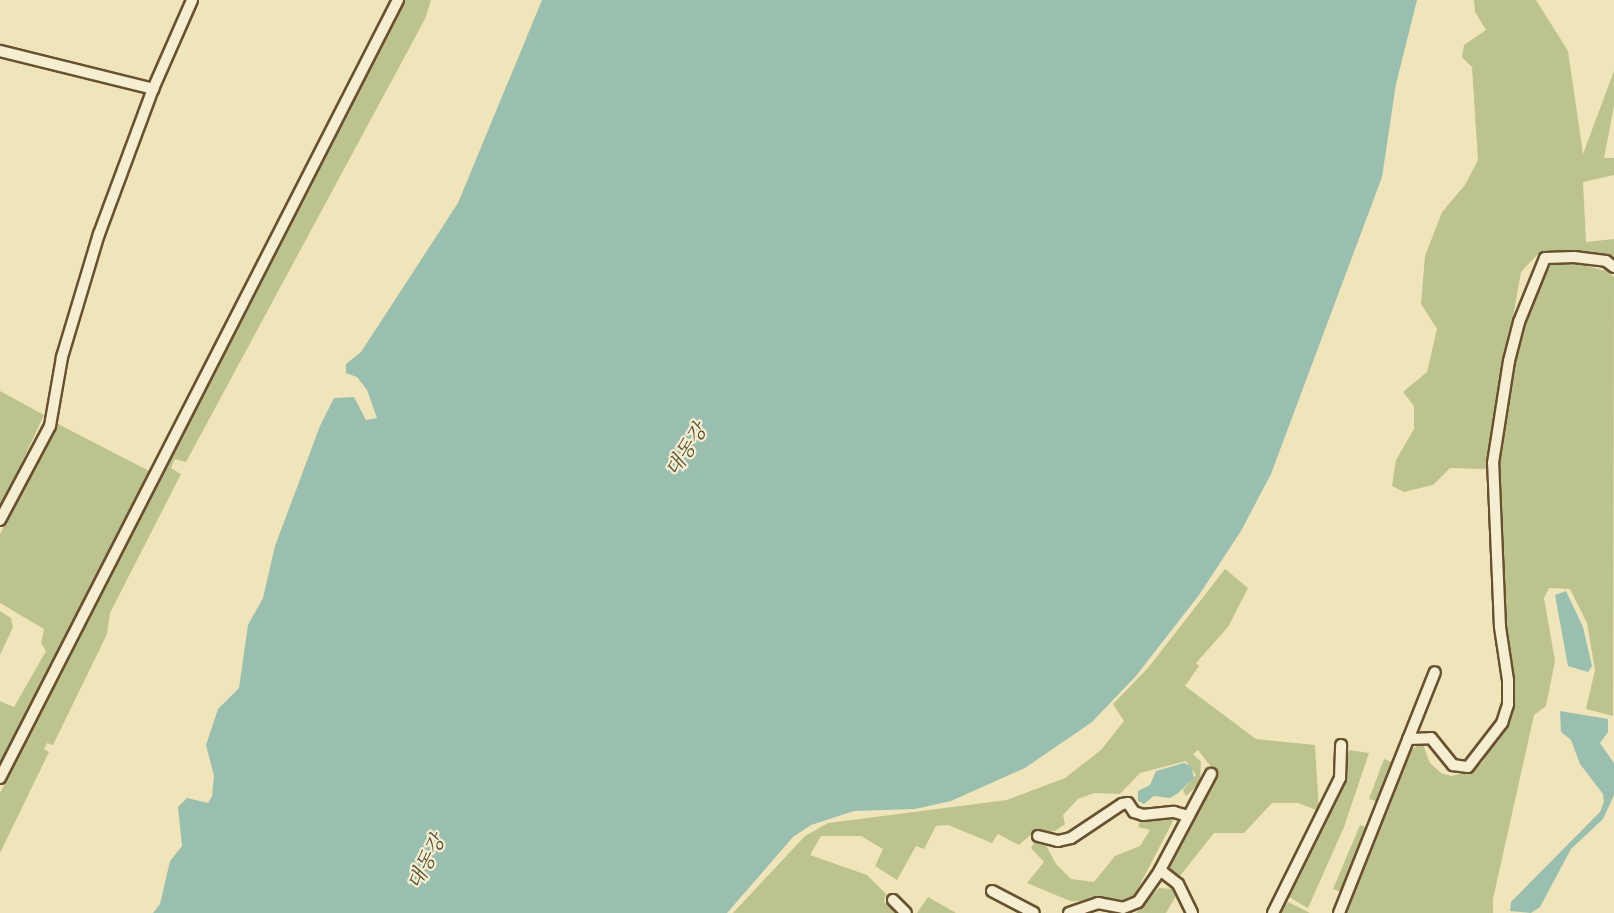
<!DOCTYPE html>
<meta charset="utf-8">
<style>
body{margin:0}
#map{position:relative;width:1614px;height:913px;overflow:hidden;background:#f0e5ba;font-family:"IM FELL Great Primer","Noto Serif KR",serif}
div>[style]{position:absolute}
.green>*{inset:0;background:#bcc38e}
.water>*{inset:0;background:#9abfae}
.roads{filter:drop-shadow(2px 0 #68512e) drop-shadow(-2px 0 #68512e) drop-shadow(0 2px #68512e) drop-shadow(0 -2px #68512e)}
.minor>*{height:10px;margin:-5px;padding:0 5px;transform-origin:5px;border-radius:5px;background:#f5eed2}
span{translate:-50% -50%;white-space:nowrap;text-align:center;line-height:1.15;-webkit-text-stroke:4.5px #f5eed2;paint-order:stroke}
.water-label{font-size:20px;color:#575034;font-style:italic}
</style>
<div id="map">
<div class="green">
<i style="clip-path:polygon(405px 0,431px 0,425px 19px,186px 462px,175px 459px,171px 468px,181px 474px,110px 613px,107px 634px,53px 745px,47px 743px,44px 749px,49px 752px,0 853px,0 793px)"></i>
<i style="clip-path:polygon(1474px 0,1536px 0,1568px 51px,1583px 154px,1614px 71px,1614px 106px,1604px 158px,1614px 158px,1614px 175px,1583px 182px,1586px 242px,1614px 239px,1614px 263px,1572px 253px,1538px 254px,1521px 272px,1486px 469px,1450px 468px,1433px 485px,1404px 492px,1392px 486px,1396px 460px,1414px 429px,1414px 406px,1403px 392px,1427px 372px,1437px 329px,1421px 304px,1425px 256px,1442px 212px,1465px 185px,1478px 160px,1472px 67px,1462px 57px,1464px 45px,1486px 30px,1475px 12px)"></i>
<i style="clip-path:polygon(1567px 261px,1606px 271px,1614px 277px,1613px 716px,1586px 709px,1595px 670px,1587px 623px,1570px 589px,1549px 588px,1544px 598px,1555px 661px,1546px 706px,1534px 715px,1493px 899px,1493px 913px,1346px 913px,1410px 751px,1422px 742px,1430px 763px,1441px 773px,1451px 776px,1467px 772px,1482px 763px,1507px 720px,1497px 462px,1515px 357px,1528px 316px,1547px 264px)"></i>
<i style="clip-path:polygon(0 391px,44px 415px,0 509px)"></i>
<i style="clip-path:polygon(58px 424px,151px 472px,0 764px,0 701px,14px 707px,46px 651px,41px 643px,44px 629px,0 603px,0 534px)"></i>
<i style="clip-path:polygon(1225px 569px,1248px 588px,1228px 627px,1196px 663px,1199px 666px,1185px 686px,1256px 739px,1315px 745px,1319px 811px,1298px 803px,1272px 803px,1244px 833px,1214px 833px,1180px 876px,1173px 877px,1166px 865px,1214px 777px,1212px 768px,1198px 750px,1193px 754px,1201px 762px,1200px 783px,1186px 796px,1183px 790px,1196px 775px,1186px 761px,1140px 773px,1120px 794px,1094px 793px,1078px 799px,1063px 815px,1065px 824px,1055px 831px,1033px 833px,1019px 845px,998px 834px,992px 843px,948px 825px,936px 826px,924px 849px,916px 846px,897px 880px,875px 866px,883px 849px,861px 836px,821px 836px,810px 855px,867px 875px,886px 894px,884px 902px,899px 913px,733px 913px,805px 836px,828px 823px,1007px 800px,1065px 778px,1101px 750px,1124px 721px,1113px 704px,1148px 668px)"></i>
<i style="clip-path:polygon(0 611px,11px 618px,13px 627px,0 655px)"></i>
<i style="clip-path:polygon(1349px 750px,1369px 753px,1344px 827px,1308px 908px,1289px 897px,1328px 816px)"></i>
<i style="clip-path:polygon(1384px 759px,1394px 763px,1379px 802px,1369px 799px)"></i>
<i style="clip-path:polygon(1171px 816px,1173px 821px,1134px 896px,1124px 900px,1070px 901px,1027px 883px,1044px 862px,1031px 848px,1036px 839px,1047px 847px,1056px 864px,1071px 879px,1094px 882px,1115px 856px,1140px 846px,1150px 830px,1138px 827px,1141px 819px)"></i>
<i style="clip-path:polygon(1360px 825px,1368px 828px,1341px 892px,1333px 889px)"></i>
<i style="clip-path:polygon(1159px 888px,1173px 889px,1177px 894px,1166px 913px,1136px 913px)"></i>
<i style="clip-path:polygon(928px 897px,956px 913px,917px 913px)"></i>
<i style="clip-path:polygon(1288px 902px,1310px 913px,1280px 913px)"></i>
</div>
<div class="water">
<i style="clip-path:polygon(542px 0,1417px 0,1396px 84px,1382px 177px,1271px 474px,1241px 531px,1199px 595px,1136px 676px,1092px 722px,1025px 768px,951px 801px,915px 809px,854px 811px,811px 825px,793px 837px,727px 913px,153px 913px,160px 904px,170px 861px,182px 846px,178px 807px,187px 798px,208px 803px,212px 796px,214px 776px,206px 745px,218px 709px,239px 688px,248px 625px,263px 598px,275px 546px,320px 426px,334px 398px,354px 397px,366px 420px,377px 418px,367px 390px,357px 377px,346px 373px,346px 364px,361px 352px,458px 203px)"></i>
<i style="clip-path:polygon(1566px 591px,1583px 627px,1592px 666px,1588px 672px,1568px 666px,1555px 595px)"></i>
<i style="clip-path:polygon(1560px 711px,1608px 719px,1608px 732px,1600px 743px,1614px 763px,1614px 795px,1603px 819px,1571px 849px,1540px 907px,1531px 913px,1510px 911px,1511px 902px,1600px 812px,1604px 802px,1603px 794px,1580px 764px,1571px 740px,1561px 732px)"></i>
<i style="clip-path:polygon(1184px 763px,1191px 766px,1194px 778px,1178px 793px,1170px 798px,1154px 796px,1144px 804px,1138px 801px,1138px 791px,1150px 785px,1156px 771px)"></i>
</div>
<div class="roads">
<div class="minor">
<i style="left:0;top:51px;width:158px;rotate:13.9deg"></i>
<i style="left:0;top:520px;width:106px;rotate:-62deg"></i>
<i style="left:50px;top:426px;width:70px;rotate:-80.1deg"></i>
<i style="left:62px;top:357px;width:128px;rotate:-73.3deg"></i>
<i style="left:99px;top:234px;width:155px;rotate:-69.6deg"></i>
<i style="left:153px;top:89px;width:97px;rotate:-66.3deg"></i>
<i style="left:1408px;top:739px;width:23px;rotate:-2deg"></i>
<i style="left:1431px;top:738px;width:35px;rotate:51deg"></i>
<i style="left:1453px;top:765px;width:15px;rotate:8deg"></i>
<i style="left:1468px;top:767px;width:56px;rotate:-52.3deg"></i>
<i style="left:1502px;top:723px;width:20px;rotate:-72deg"></i>
<i style="left:1508px;top:704px;width:24px;rotate:-90deg"></i>
<i style="left:1508px;top:680px;width:54px;rotate:-98.6deg"></i>
<i style="left:1500px;top:627px;width:164px;rotate:-92.4deg"></i>
<i style="left:1493px;top:463px;width:103px;rotate:-81.1deg"></i>
<i style="left:1509px;top:361px;width:40px;rotate:-75.6deg"></i>
<i style="left:1519px;top:322px;width:69px;rotate:-67.9deg"></i>
<i style="left:1545px;top:258px;width:29px;rotate:-2deg"></i>
<i style="left:1574px;top:257px;width:32px;rotate:7deg"></i>
<i style="left:1606px;top:261px;width:10px;rotate:37deg"></i>
<i style="left:0;top:778px;width:874px;rotate:-62.91deg"></i>
<i style="left:1038px;top:836px;width:21px;rotate:14deg"></i>
<i style="left:1058px;top:841px;width:13px;rotate:-13deg"></i>
<i style="left:1071px;top:838px;width:61px;rotate:-33.7deg"></i>
<i style="left:1122px;top:804px;width:6px;rotate:-9deg"></i>
<i style="left:1128px;top:803px;width:11px;rotate:56deg"></i>
<i style="left:1134px;top:812px;width:9px;rotate:18deg"></i>
<i style="left:1143px;top:815px;width:31px;rotate:-6deg"></i>
<i style="left:1174px;top:812px;width:15px;rotate:16deg"></i>
<i style="left:1160px;top:870px;width:23px;rotate:38deg"></i>
<i style="left:1178px;top:884px;width:32px;rotate:64deg"></i>
<i style="left:992px;top:891px;width:47px;rotate:27.6deg"></i>
<i style="left:893px;top:900px;width:18px;rotate:45deg"></i>
<i style="left:1069px;top:913px;width:31px;rotate:-19deg"></i>
<i style="left:1098px;top:903px;width:25px;rotate:11deg"></i>
<i style="left:1123px;top:908px;width:16px;rotate:-22deg"></i>
<i style="left:1138px;top:902px;width:39px;rotate:-55deg"></i>
<i style="left:1160px;top:870px;width:109px;rotate:-62deg"></i>
<i style="left:1273px;top:913px;width:151px;rotate:-63.6deg"></i>
<i style="left:1340px;top:778px;width:33px;rotate:-88deg"></i>
<i style="left:1339px;top:913px;width:259px;rotate:-68.3deg"></i>
</div>
</div>
<div class="water-label">
<span style="left:686px;top:450px;rotate:-57deg">대동강</span>
<span style="left:426px;top:862px;rotate:-63deg">대동강</span>
</div>
</div>
